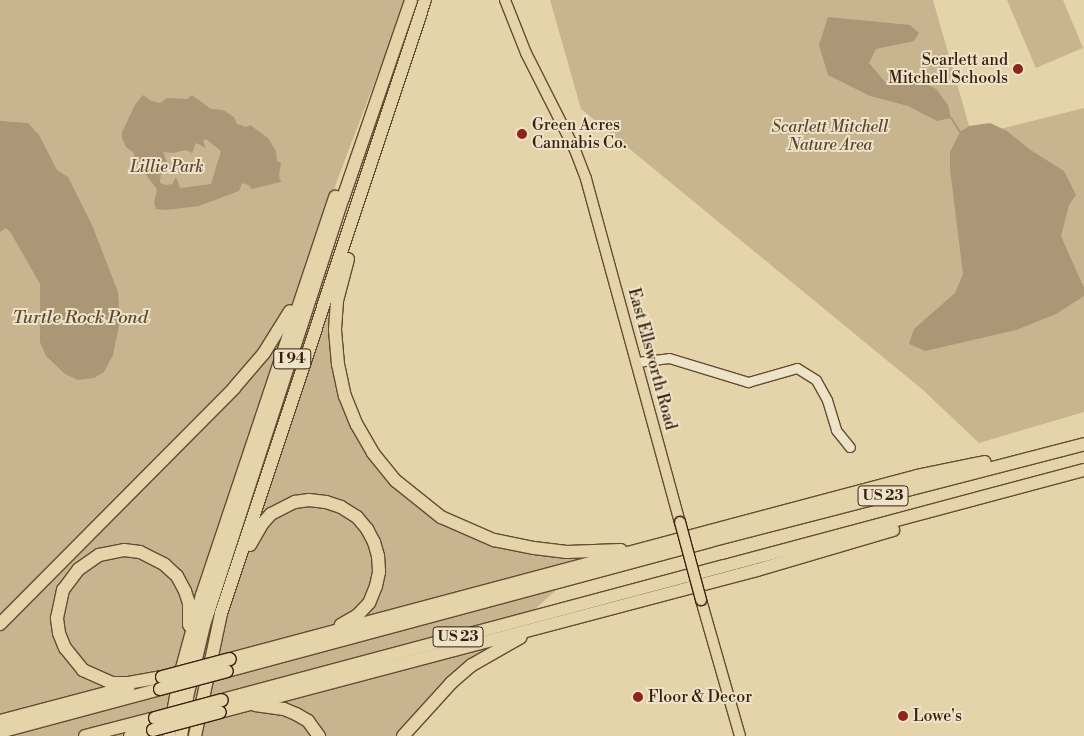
<!DOCTYPE html>
<style>
body{margin:0}
#map{position:relative;width:1084px;height:736px;overflow:hidden;background:#e5d4aa;font-family:"Libre Bodoni",serif}
div>[style]{position:absolute}
.green>*{inset:0;background:#c8b58f}
.water>*{inset:0;background:#ab9675}
.stream>*{height:2px;margin:-1px;padding:0 1px;transform-origin:1px;border-radius:1px;background:#ab9675}
.roads{filter:drop-shadow(1px 0 #644c34) drop-shadow(-1px 0 #644c34) drop-shadow(0 1px #644c34) drop-shadow(0 -1px #644c34)}
.minor>*{height:9px;margin:-4.5px;padding:0 4.5px;transform-origin:4.5px;border-radius:4.5px;background:#eee3c8}
.major>*{height:10px;margin:-5px;padding:0 5px;transform-origin:5px;border-radius:5px;background:#e5d4aa}
.highway>*{height:12px;margin:-6px;padding:0 6px;transform-origin:6px;border-radius:6px;background:#e5d4aa}
.bridges{filter:drop-shadow(1px 0 #391f0d) drop-shadow(-1px 0 #391f0d) drop-shadow(0 1px #391f0d) drop-shadow(0 -1px #391f0d)}
.major-bridge>*{height:10px;margin:-5px;padding:0 5px;transform-origin:5px;border-radius:5px;background:#e5d4aa}
.highway-bridge>*{height:12px;margin:-6px;padding:0 6px;transform-origin:6px;border-radius:6px;background:#e5d4aa}
.dots>*{width:14px;height:14px;translate:-50% -50%;box-sizing:border-box;border:2px solid #eee3c8;border-radius:50%}
span{translate:-50% -50%;white-space:nowrap;text-align:center;line-height:1.15;-webkit-text-stroke:4px #eee3c8;paint-order:stroke}
.shield-label span{padding:1px 4px;background:#eee3c8;border:1px solid;border-radius:4px;-webkit-text-stroke-width:0}
.shield-label{font-size:15px;color:#391f0d;font-weight:700}
.poi-label{font-size:16px;color:#391f0d}
.right{translate:-100% -50%;text-align:right}
.left{translate:0 -50%;text-align:left}
.park-label{font-size:16px;color:#5d442e;font-style:italic}
.street-label{font-size:16px;color:#391f0d}
.water-label{font-size:18px;color:#614931;font-style:italic}
</style>
<div id="map">
<div class="green">
<i style="clip-path:polygon(0 0,406px 0,338px 178px,315px 248px,295px 298px,282px 322px,259px 354px,0 620px)"></i>
<i style="clip-path:polygon(550px 0,933px 0,972px 136px,1084px 108px,1084px 412px,979px 443px,923px 390px,581px 109px)"></i>
<i style="clip-path:polygon(1007px 0,1063px 0,1083px 48px,1036px 68px)"></i>
<i style="clip-path:polygon(333px 294px,330px 338px,338px 395px,363px 449px,408px 500px,463px 533px,592px 557px,397px 736px,0 736px,0 632px,241px 389px,281px 336px)"></i>
</div>
<div class="water">
<i style="clip-path:polygon(828px 17px,910px 25px,919px 33px,914px 41px,876px 49px,869px 63px,886px 83px,922px 82px,936px 89px,948px 105px,951px 118px,937px 121px,908px 106px,870px 96px,828px 75px,819px 45px)"></i>
<i style="clip-path:polygon(evenodd,143px 95px,151px 101px,160px 103px,167px 98px,187px 99px,192px 95px,211px 109px,223px 110px,234px 117px,237px 124px,246px 127px,250px 125px,268px 138px,276px 151px,277px 161px,281px 163px,279px 176px,281px 182px,252px 189px,248px 185px,242px 183px,239px 191px,199px 206px,166px 210px,156px 209px,154px 203px,157px 189px,135px 161px,134px 153px,126px 147px,122px 138px,122px 132px,135px 105px,143px 95px,206px 139px,221px 151px,211px 184px,180px 188px,176px 177px,172px 184px,166px 185px,160px 183px,161px 172px,170px 169px,163px 152px,173px 153px,186px 150px,192px 153px,196px 143px,206px 148px,203px 141px,206px 139px)"></i>
<i style="clip-path:polygon(0 121px,28px 123px,39px 135px,57px 170px,68px 177px,92px 225px,118px 292px,120px 321px,113px 355px,104px 372px,94px 378px,78px 380px,65px 374px,46px 356px,40px 342px,40px 284px,11px 233px,6px 228px,0 232px)"></i>
<i style="clip-path:polygon(990px 123px,1007px 131px,1029px 149px,1064px 171px,1076px 195px,1069px 205px,1061px 236px,1084px 288px,1084px 296px,1056px 314px,1016px 330px,925px 351px,909px 344px,914px 329px,955px 293px,963px 274px,950px 169px,950px 152px,960px 132px,969px 126px)"></i>
</div>
<div class="stream">
<i style="left:951px;top:118px;width:17px;rotate:57deg"></i>
</div>
<div class="roads">
<div class="minor">
<i style="left:637px;top:362px;width:32px;rotate:-7deg"></i>
<i style="left:669px;top:358px;width:83px;rotate:16.9deg"></i>
<i style="left:748px;top:382px;width:51px;rotate:-15.9deg"></i>
<i style="left:797px;top:368px;width:22px;rotate:32deg"></i>
<i style="left:816px;top:380px;width:23px;rotate:61deg"></i>
<i style="left:827px;top:400px;width:31px;rotate:73deg"></i>
<i style="left:836px;top:430px;width:22px;rotate:51deg"></i>
</div>
<div class="major">
<i style="left:505px;top:0;width:57px;rotate:68.4deg"></i>
<i style="left:526px;top:53px;width:109px;rotate:63.2deg"></i>
<i style="left:575px;top:150px;width:31px;rotate:69deg"></i>
<i style="left:586px;top:179px;width:356px;rotate:74.7deg"></i>
<i style="left:701px;top:600px;width:141px;rotate:74deg"></i>
</div>
<div class="highway">
<i style="left:348px;top:259px;width:43px;rotate:104.7deg"></i>
<i style="left:337px;top:301px;width:29px;rotate:94deg"></i>
<i style="left:335px;top:330px;width:34px;rotate:85deg"></i>
<i style="left:338px;top:364px;width:33px;rotate:78deg"></i>
<i style="left:345px;top:396px;width:31px;rotate:68deg"></i>
<i style="left:357px;top:425px;width:32px;rotate:60deg"></i>
<i style="left:373px;top:453px;width:36px;rotate:51deg"></i>
<i style="left:396px;top:481px;width:58px;rotate:38.7deg"></i>
<i style="left:441px;top:517px;width:58px;rotate:23.5deg"></i>
<i style="left:494px;top:540px;width:41px;rotate:11.3deg"></i>
<i style="left:534px;top:548px;width:33px;rotate:7deg"></i>
<i style="left:567px;top:552px;width:54px;rotate:-2.1deg"></i>
<i style="left:250px;top:545px;width:24px;rotate:-60deg"></i>
<i style="left:262px;top:524px;width:13px;rotate:-48deg"></i>
<i style="left:271px;top:514px;width:27px;rotate:-27deg"></i>
<i style="left:295px;top:502px;width:14px;rotate:-8deg"></i>
<i style="left:309px;top:500px;width:17px;rotate:7deg"></i>
<i style="left:326px;top:502px;width:16px;rotate:18deg"></i>
<i style="left:341px;top:507px;width:19px;rotate:32deg"></i>
<i style="left:357px;top:517px;width:16px;rotate:50deg"></i>
<i style="left:367px;top:529px;width:15px;rotate:62deg"></i>
<i style="left:374px;top:542px;width:15px;rotate:74deg"></i>
<i style="left:378px;top:556px;width:16px;rotate:86deg"></i>
<i style="left:379px;top:572px;width:14px;rotate:102deg"></i>
<i style="left:376px;top:586px;width:18px;rotate:112deg"></i>
<i style="left:369px;top:603px;width:16px;rotate:133deg"></i>
<i style="left:358px;top:615px;width:20px;rotate:150deg"></i>
<i style="left:0;top:624px;width:332px;rotate:-45.2deg"></i>
<i style="left:234px;top:388px;width:46px;rotate:-49.4deg"></i>
<i style="left:264px;top:353px;width:49px;rotate:-58.2deg"></i>
<i style="left:230px;top:659px;width:711px;rotate:-14.92deg"></i>
<i style="left:917px;top:476px;width:69px;rotate:-11.6deg"></i>
<i style="left:227px;top:671px;width:500px;rotate:-15.06deg"></i>
<i style="left:710px;top:541px;width:386px;rotate:-14.5deg"></i>
<i style="left:162px;top:677px;width:34px;rotate:170deg"></i>
<i style="left:129px;top:683px;width:17px;rotate:180deg"></i>
<i style="left:112px;top:683px;width:32px;rotate:-156deg"></i>
<i style="left:83px;top:670px;width:28px;rotate:-129deg"></i>
<i style="left:65px;top:648px;width:16px;rotate:-112deg"></i>
<i style="left:59px;top:633px;width:15px;rotate:-98deg"></i>
<i style="left:57px;top:618px;width:29px;rotate:-78deg"></i>
<i style="left:63px;top:590px;width:26px;rotate:-53deg"></i>
<i style="left:79px;top:569px;width:24px;rotate:-35deg"></i>
<i style="left:99px;top:555px;width:25px;rotate:-11deg"></i>
<i style="left:124px;top:550px;width:16px;rotate:7deg"></i>
<i style="left:140px;top:552px;width:28px;rotate:27deg"></i>
<i style="left:165px;top:565px;width:16px;rotate:43deg"></i>
<i style="left:177px;top:576px;width:17px;rotate:62deg"></i>
<i style="left:185px;top:591px;width:13px;rotate:72deg"></i>
<i style="left:189px;top:603px;width:22px;rotate:90deg"></i>
<i style="left:222px;top:700px;width:892px;rotate:-14.94deg"></i>
<i style="left:255px;top:705px;width:29px;rotate:8deg"></i>
<i style="left:284px;top:709px;width:13px;rotate:23deg"></i>
<i style="left:296px;top:714px;width:14px;rotate:30deg"></i>
<i style="left:308px;top:721px;width:19px;rotate:54deg"></i>
<i style="left:220px;top:712px;width:555px;rotate:-14.81deg"></i>
<i style="left:757px;top:570px;width:142px;rotate:-16.4deg"></i>
<i style="left:0;top:721px;width:133px;rotate:-14.8deg"></i>
<i style="left:0;top:732px;width:166px;rotate:-15deg"></i>
<i style="left:85px;top:736px;width:72px;rotate:-14.4deg"></i>
<i style="left:130px;top:736px;width:24px;rotate:-15deg"></i>
<i style="left:169px;top:736px;width:58px;rotate:-80deg"></i>
<i style="left:179px;top:679px;width:87px;rotate:-74.7deg"></i>
<i style="left:202px;top:595px;width:420px;rotate:-71.5deg"></i>
<i style="left:181px;top:736px;width:39px;rotate:-81deg"></i>
<i style="left:187px;top:697px;width:74px;rotate:-76.7deg"></i>
<i style="left:204px;top:625px;width:449px;rotate:-72deg"></i>
<i style="left:343px;top:198px;width:209px;rotate:-71deg"></i>
<i style="left:195px;top:736px;width:125px;rotate:-78deg"></i>
<i style="left:221px;top:614px;width:647px;rotate:-71.62deg"></i>
<i style="left:403px;top:736px;width:72px;rotate:-47.8deg"></i>
<i style="left:451px;top:683px;width:28px;rotate:-41deg"></i>
<i style="left:472px;top:665px;width:56px;rotate:-29.7deg"></i>
</div>
</div>
<div class="bridges">
<div class="major-bridge">
<i style="left:680px;top:522px;width:81px;rotate:74.9deg"></i>
</div>
<div class="highway-bridge">
<i style="left:162px;top:677px;width:70px;rotate:-14.8deg"></i>
<i style="left:160px;top:689px;width:69px;rotate:-15deg"></i>
<i style="left:155px;top:718px;width:69px;rotate:-15deg"></i>
<i style="left:153px;top:730px;width:69px;rotate:-15deg"></i>
</div>
</div>
<div class="dots">
<i style="left:1018px;top:69px;background:#8f2418"></i>
<i style="left:522px;top:134px;background:#8f2418"></i>
<i style="left:638px;top:697px;background:#8f2418"></i>
<i style="left:903px;top:716px;background:#8f2418"></i>
</div>
<div class="shield-label">
<span style="left:292px;top:359px">I 94</span>
<span style="left:883px;top:496px">US 23</span>
<span style="left:458px;top:637px">US 23</span>
</div>
<div class="poi-label">
<span class="right" style="left:1008px;top:69px">Scarlett and<br>Mitchell Schools</span>
<span class="left" style="left:532px;top:134px">Green Acres<br>Cannabis Co.</span>
<span class="left" style="left:648px;top:697px">Floor &amp; Decor</span>
<span class="left" style="left:913px;top:716px">Lowe's</span>
</div>
<div class="park-label">
<span style="left:830px;top:136px">Scarlett Mitchell<br>Nature Area</span>
<span style="left:167px;top:167px">Lillie Park</span>
</div>
<div class="street-label">
<span style="left:652px;top:359px;rotate:75deg">East Ellsworth Road</span>
</div>
<div class="water-label">
<span style="left:80px;top:318px">Turtle Rock Pond</span>
</div>
</div>
